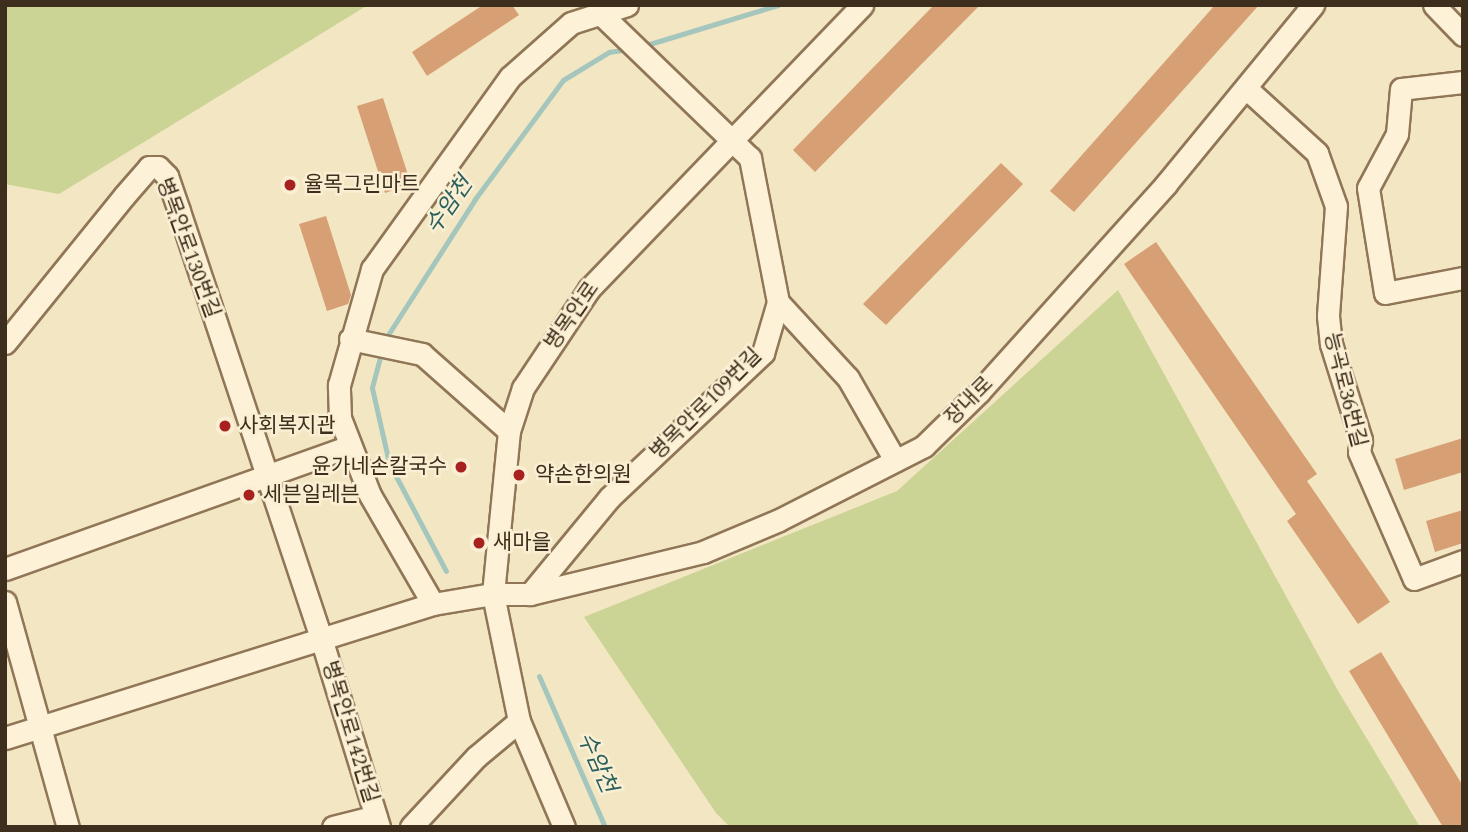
<!DOCTYPE html>
<meta charset="utf-8">
<style>
body{margin:0}
#map{position:relative;width:1468px;height:832px;overflow:hidden;background:#f3e6c3;font-family:Spectral,"Noto Sans KR",serif}
div>[style]{position:absolute}
.green>*{inset:0;background:#cbd395}
.stream>*{height:5px;margin:-2.5px;padding:0 2.5px;transform-origin:2.5px;border-radius:2.5px;background:#a5c6bd}
.building>*{inset:0;background:#d69f74}
.roads{filter:drop-shadow(2px 0 #907657) drop-shadow(-2px 0 #907657) drop-shadow(0 2px #907657) drop-shadow(0 -2px #907657)}
.minor>*{height:21px;margin:-10.5px;padding:0 10.5px;transform-origin:10.5px;border-radius:10.5px;background:#fdf2d7}
.dots>*{width:19px;height:19px;translate:-50% -50%;box-sizing:border-box;border:4px solid #faefd3;border-radius:50%}
span{translate:-50% -50%;white-space:nowrap;text-align:center;line-height:1.15;-webkit-text-stroke:5px #faefd3;paint-order:stroke}
.poi-label{font-size:21px;color:#3e2e1d}
.left{translate:0 -50%;text-align:left}
.right{translate:-100% -50%;text-align:right}
.street-label{font-size:21px;color:#3e2e1d}
.water-label{font-size:23px;color:#2a605d;font-style:italic}
.frame{position:absolute;inset:0;border:7px solid #3e2e1d;pointer-events:none}
</style>
<div id="map">
<div class="green">
<i style="clip-path:polygon(5px 5px,368px 5px,59px 194px,5px 184px)"></i>
<i style="clip-path:polygon(1118px 290px,1337px 689px,1420px 827px,730px 827px,716px 813px,584px 617px,897px 491px)"></i>
</div>
<div class="stream">
<i style="left:643px;top:46px;width:141px;rotate:-16.9deg"></i>
<i style="left:384px;top:341px;width:169px;rotate:-57.3deg"></i>
<i style="left:475px;top:199px;width:148px;rotate:-53.5deg"></i>
<i style="left:563px;top:80px;width:54px;rotate:-31.3deg"></i>
<i style="left:609px;top:52px;width:18px;rotate:-9deg"></i>
<i style="left:382px;top:350px;width:39px;rotate:105deg"></i>
<i style="left:372px;top:388px;width:77px;rotate:77.2deg"></i>
<i style="left:389px;top:463px;width:122px;rotate:62.2deg"></i>
<i style="left:539px;top:676px;width:165px;rotate:66.4deg"></i>
</div>
<div class="building">
<i style="clip-path:polygon(483px 5px,512px 5px,519px 15px,427px 76px,412px 52px)"></i>
<i style="clip-path:polygon(934px 5px,980px 5px,815px 172px,793px 150px)"></i>
<i style="clip-path:polygon(1215px 5px,1259px 5px,1074px 212px,1050px 191px)"></i>
<i style="clip-path:polygon(383px 98px,411px 184px,385px 193px,357px 106px)"></i>
<i style="clip-path:polygon(1001px 163px,1023px 184px,886px 325px,863px 304px)"></i>
<i style="clip-path:polygon(326px 216px,351px 295px,348px 304px,327px 311px,299px 224px)"></i>
<i style="clip-path:polygon(1156px 242px,1317px 474px,1307px 481px,1390px 602px,1358px 624px,1287px 521px,1296px 514px,1124px 264px)"></i>
<i style="clip-path:polygon(1463px 438px,1463px 472px,1404px 490px,1395px 459px)"></i>
<i style="clip-path:polygon(1463px 510px,1463px 543px,1435px 552px,1426px 521px)"></i>
<i style="clip-path:polygon(1381px 652px,1463px 786px,1463px 827px,1443px 827px,1349px 671px)"></i>
</div>
<div class="roads">
<div class="minor">
<i style="left:1434px;top:5px;width:42px;rotate:46deg"></i>
<i style="left:1463px;top:82px;width:62px;rotate:173.6deg"></i>
<i style="left:1401px;top:89px;width:45px;rotate:95.1deg"></i>
<i style="left:1397px;top:134px;width:61px;rotate:118.2deg"></i>
<i style="left:1368px;top:188px;width:106px;rotate:80.8deg"></i>
<i style="left:1385px;top:293px;width:79px;rotate:-10.9deg"></i>
<i style="left:1247px;top:89px;width:95px;rotate:42.4deg"></i>
<i style="left:1317px;top:153px;width:56px;rotate:70.3deg"></i>
<i style="left:1336px;top:206px;width:110px;rotate:94.2deg"></i>
<i style="left:1328px;top:316px;width:28px;rotate:84deg"></i>
<i style="left:1331px;top:344px;width:101px;rotate:72.6deg"></i>
<i style="left:1361px;top:440px;width:12px;rotate:99deg"></i>
<i style="left:1359px;top:452px;width:138px;rotate:66.6deg"></i>
<i style="left:1414px;top:579px;width:52px;rotate:-20.2deg"></i>
<i style="left:778px;top:302px;width:103px;rotate:47.4deg"></i>
<i style="left:848px;top:378px;width:95px;rotate:60.2deg"></i>
<i style="left:350px;top:339px;width:74px;rotate:11.8deg"></i>
<i style="left:422px;top:354px;width:116px;rotate:41.5deg"></i>
<i style="left:5px;top:343px;width:189px;rotate:-51deg"></i>
<i style="left:124px;top:196px;width:38px;rotate:-49deg"></i>
<i style="left:149px;top:167px;width:9px"></i>
<i style="left:158px;top:167px;width:13px;rotate:45deg"></i>
<i style="left:167px;top:176px;width:37px;rotate:71deg"></i>
<i style="left:179px;top:211px;width:450px;rotate:71.6deg"></i>
<i style="left:321px;top:638px;width:198px;rotate:72.9deg"></i>
<i style="left:5px;top:569px;width:366px;rotate:-19.6deg"></i>
<i style="left:530px;top:594px;width:124px;rotate:-50.5deg"></i>
<i style="left:609px;top:498px;width:212px;rotate:-43.3deg"></i>
<i style="left:763px;top:353px;width:53px;rotate:-73.6deg"></i>
<i style="left:778px;top:302px;width:147px;rotate:-101deg"></i>
<i style="left:750px;top:158px;width:210px;rotate:-136deg"></i>
<i style="left:5px;top:602px;width:234px;rotate:74.4deg"></i>
<i style="left:433px;top:604px;width:126px;rotate:-120deg"></i>
<i style="left:370px;top:495px;width:83px;rotate:-111.3deg"></i>
<i style="left:340px;top:418px;width:33px;rotate:-92deg"></i>
<i style="left:339px;top:385px;width:121px;rotate:-74.1deg"></i>
<i style="left:372px;top:269px;width:236px;rotate:-54.3deg"></i>
<i style="left:510px;top:77px;width:81px;rotate:-41.5deg"></i>
<i style="left:571px;top:23px;width:59px;rotate:-17.8deg"></i>
<i style="left:5px;top:738px;width:448px;rotate:-17.4deg"></i>
<i style="left:433px;top:604px;width:61px;rotate:-9.5deg"></i>
<i style="left:493px;top:594px;width:37px"></i>
<i style="left:530px;top:594px;width:178px;rotate:-13.6deg"></i>
<i style="left:703px;top:552px;width:82px;rotate:-22.8deg"></i>
<i style="left:779px;top:520px;width:163px;rotate:-27deg"></i>
<i style="left:924px;top:446px;width:77px;rotate:-44.5deg"></i>
<i style="left:979px;top:392px;width:280px;rotate:-48deg"></i>
<i style="left:1166px;top:184px;width:232px;rotate:-50.6deg"></i>
<i style="left:333px;top:827px;width:44px;rotate:-14.3deg"></i>
<i style="left:411px;top:827px;width:96px;rotate:-47.1deg"></i>
<i style="left:476px;top:757px;width:56px;rotate:-39.9deg"></i>
<i style="left:564px;top:827px;width:115px;rotate:-113deg"></i>
<i style="left:519px;top:721px;width:130px;rotate:-101.6deg"></i>
<i style="left:493px;top:594px;width:164px;rotate:-84.4deg"></i>
<i style="left:509px;top:431px;width:45px;rotate:-72deg"></i>
<i style="left:523px;top:388px;width:119px;rotate:-56.3deg"></i>
<i style="left:589px;top:289px;width:394px;rotate:-46.1deg"></i>
</div>
</div>
<div class="dots">
<i style="left:290px;top:185px;background:#a7211f"></i>
<i style="left:225px;top:426px;background:#a7211f"></i>
<i style="left:461px;top:467px;background:#a7211f"></i>
<i style="left:519px;top:475px;background:#a7211f"></i>
<i style="left:249px;top:495px;background:#a7211f"></i>
<i style="left:479px;top:543px;background:#a7211f"></i>
</div>
<div class="poi-label">
<span class="left" style="left:304px;top:185px">율목그린마트</span>
<span class="left" style="left:239px;top:426px">사회복지관</span>
<span class="right" style="left:447px;top:467px">윤가네손칼국수</span>
<span class="left" style="left:535px;top:475px">약손한의원</span>
<span class="left" style="left:263px;top:495px">세븐일레븐</span>
<span class="left" style="left:493px;top:543px">새마을</span>
</div>
<div class="street-label">
<span style="left:188px;top:248px;rotate:70deg">병목안로130번길</span>
<span style="left:572px;top:316px;rotate:-55deg">병목안로</span>
<span style="left:1345px;top:390px;rotate:76deg">능곡로36번길</span>
<span style="left:969px;top:401px;rotate:-45deg">장내로</span>
<span style="left:706px;top:404px;rotate:-45deg">병목안로109번길</span>
<span style="left:350px;top:732px;rotate:73deg">병목안로142번길</span>
</div>
<div class="water-label">
<span style="left:450px;top:206px;rotate:-55deg">수암천</span>
<span style="left:596px;top:763px;rotate:66deg">수암천</span>
</div>
<div class="frame"></div>
</div>
